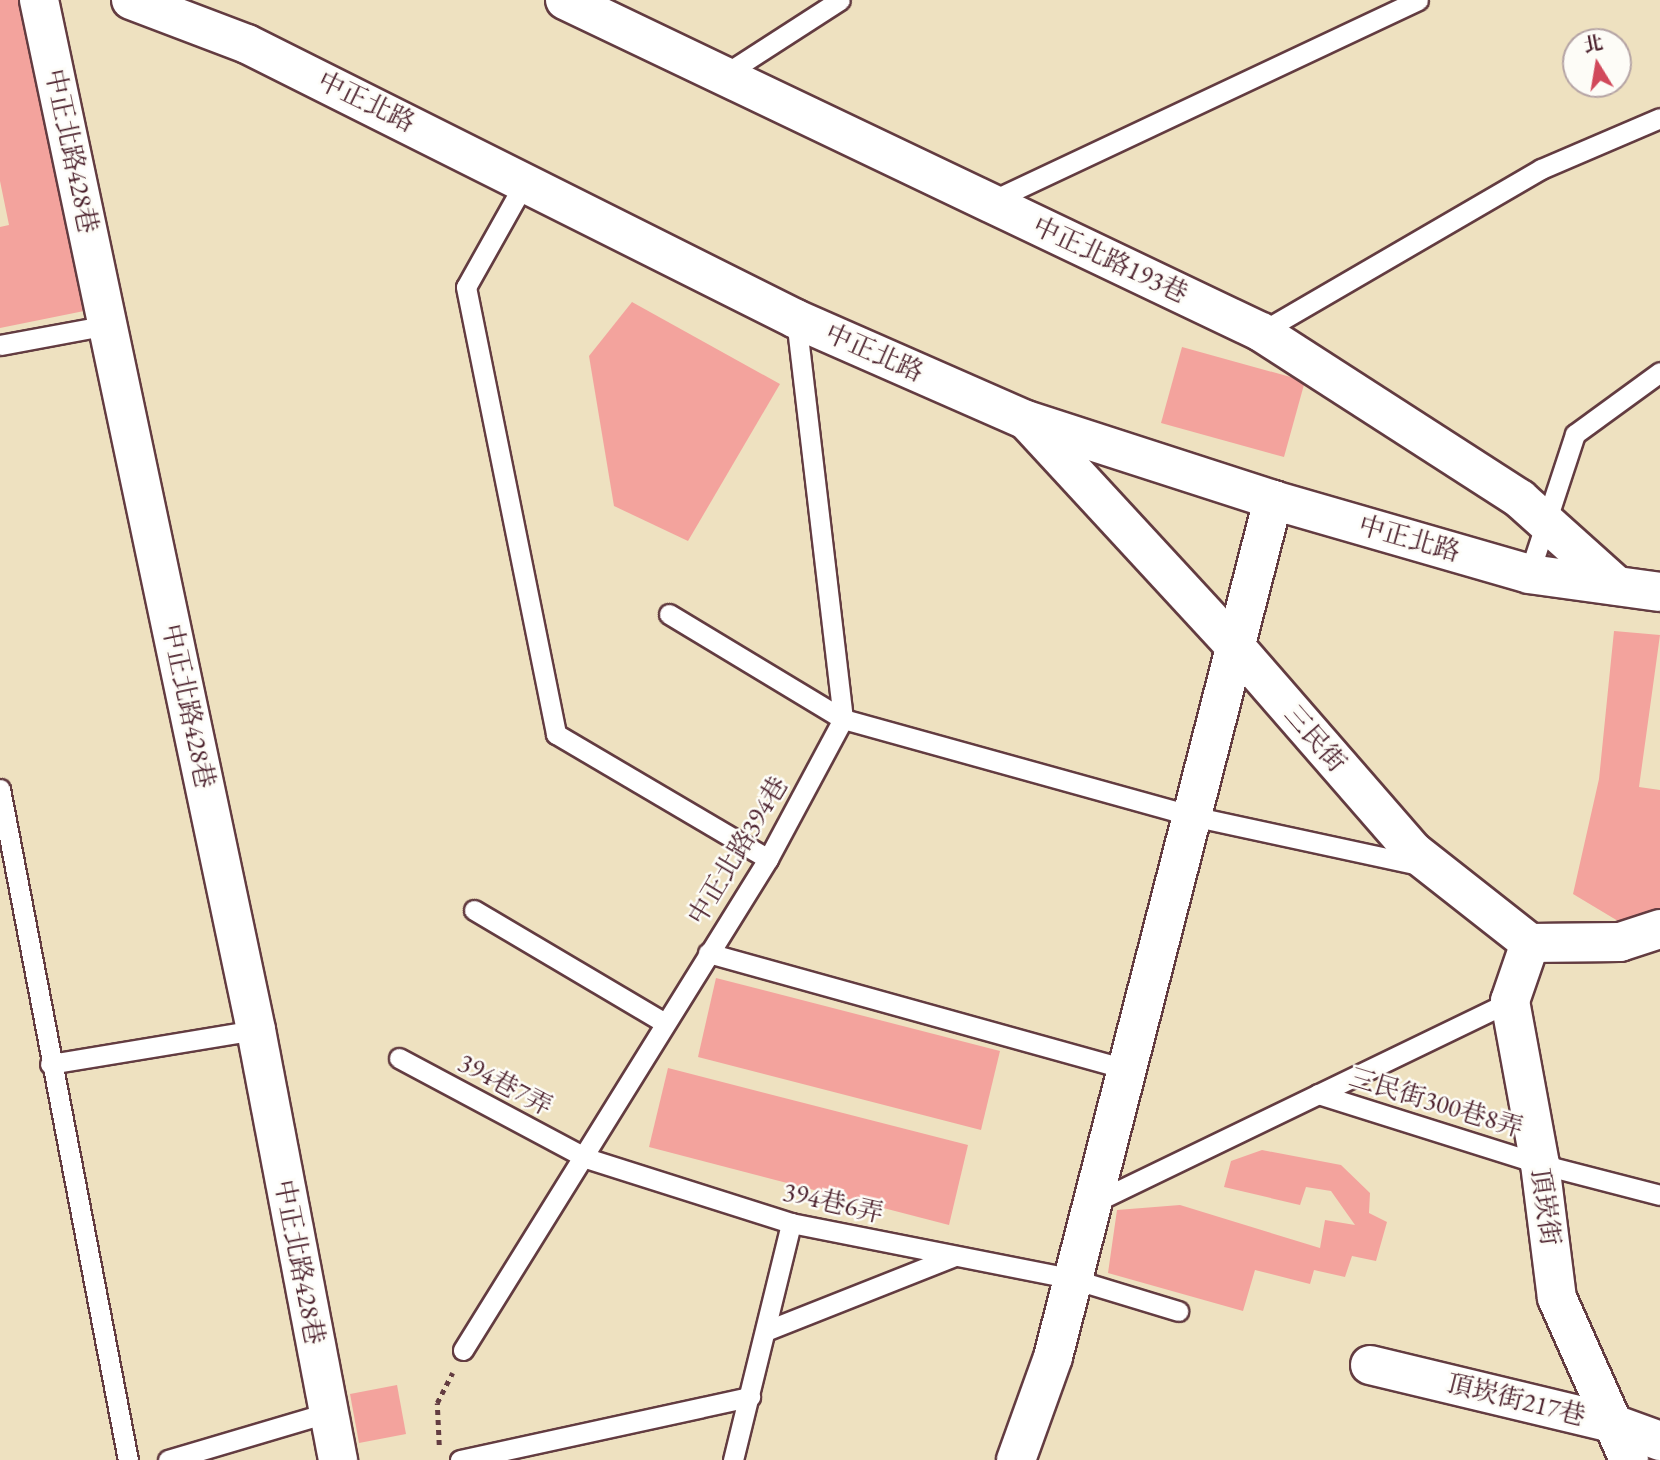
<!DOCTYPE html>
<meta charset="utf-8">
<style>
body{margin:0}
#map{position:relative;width:1660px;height:1460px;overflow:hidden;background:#eee1c0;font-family:"EB Garamond","Noto Serif TC",serif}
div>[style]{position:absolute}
.building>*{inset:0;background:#f3a39d}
.path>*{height:4.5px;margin-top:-2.25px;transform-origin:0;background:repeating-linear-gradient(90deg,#633c41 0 5px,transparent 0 10px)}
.roads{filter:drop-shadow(2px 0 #633c41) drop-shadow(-2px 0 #633c41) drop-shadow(0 2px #633c41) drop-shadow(0 -2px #633c41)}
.lane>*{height:19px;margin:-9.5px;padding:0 9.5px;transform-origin:9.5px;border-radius:9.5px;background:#fff}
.street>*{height:38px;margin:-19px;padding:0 19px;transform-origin:19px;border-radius:19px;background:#fff}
.secondary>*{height:38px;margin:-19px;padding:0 19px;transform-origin:19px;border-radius:19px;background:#fff}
span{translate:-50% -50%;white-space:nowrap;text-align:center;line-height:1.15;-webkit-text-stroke:5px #fdfcf7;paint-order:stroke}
.street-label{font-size:26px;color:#4a1f2b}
.north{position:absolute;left:1562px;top:28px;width:70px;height:70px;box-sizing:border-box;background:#fdfcf7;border:2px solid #b5a4a5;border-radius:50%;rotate:349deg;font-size:19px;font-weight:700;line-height:28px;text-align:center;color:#4a1f2b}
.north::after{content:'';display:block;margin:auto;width:24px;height:32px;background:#d1495b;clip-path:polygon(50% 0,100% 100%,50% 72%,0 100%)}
</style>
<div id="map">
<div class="building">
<i style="clip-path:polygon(0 0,25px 0,89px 310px,0 328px,0 227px,9px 225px,0 181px)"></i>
<i style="clip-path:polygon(632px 302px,780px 384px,688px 541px,614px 506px,589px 356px)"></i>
<i style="clip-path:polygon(1182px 347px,1305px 381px,1284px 457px,1161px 423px)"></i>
<i style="clip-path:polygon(1614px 631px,1660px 635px,1639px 787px,1660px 790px,1660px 915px,1628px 927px,1573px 894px,1599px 779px)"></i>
<i style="clip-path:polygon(716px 978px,1000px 1051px,981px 1130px,698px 1057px)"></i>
<i style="clip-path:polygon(668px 1068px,968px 1145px,949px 1225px,649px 1147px)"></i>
<i style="clip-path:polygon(1262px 1150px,1341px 1165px,1370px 1193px,1369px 1213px,1387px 1222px,1376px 1261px,1352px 1256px,1345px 1277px,1314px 1270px,1310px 1284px,1255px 1270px,1243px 1311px,1108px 1273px,1117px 1210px,1180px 1205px,1320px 1248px,1325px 1220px,1355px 1225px,1331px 1191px,1306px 1187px,1300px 1205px,1224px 1187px,1231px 1161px)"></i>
<i style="clip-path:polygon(397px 1385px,406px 1434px,359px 1443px,350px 1394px)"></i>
</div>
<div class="path">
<i style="left:439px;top:1445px;width:42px;rotate:-92.7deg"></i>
<i style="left:437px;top:1403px;width:34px;rotate:-63deg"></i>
</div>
<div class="roads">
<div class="lane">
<i style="left:722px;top:76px;width:140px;rotate:-32.8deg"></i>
<i style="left:525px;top:182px;width:120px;rotate:119.3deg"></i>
<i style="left:466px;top:287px;width:456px;rotate:78.6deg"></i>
<i style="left:556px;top:734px;width:246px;rotate:30.5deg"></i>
<i style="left:989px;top:202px;width:474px;rotate:-25.2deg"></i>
<i style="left:1261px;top:332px;width:324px;rotate:-30.2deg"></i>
<i style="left:1541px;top:169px;width:129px;rotate:-23.2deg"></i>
<i style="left:0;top:345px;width:110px;rotate:-10.5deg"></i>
<i style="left:1529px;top:574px;width:147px;rotate:-71.8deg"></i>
<i style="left:1575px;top:434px;width:105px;rotate:-36.1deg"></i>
<i style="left:669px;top:614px;width:203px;rotate:31.1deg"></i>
<i style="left:843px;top:719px;width:362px;rotate:15.5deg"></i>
<i style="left:1192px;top:816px;width:231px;rotate:12.2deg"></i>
<i style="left:0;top:789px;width:683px;rotate:79.2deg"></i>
<i style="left:474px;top:910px;width:222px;rotate:30.6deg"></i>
<i style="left:708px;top:953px;width:435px;rotate:15.5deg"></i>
<i style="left:399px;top:1058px;width:212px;rotate:28.1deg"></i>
<i style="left:586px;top:1158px;width:215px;rotate:17.6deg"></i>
<i style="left:791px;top:1223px;width:288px;rotate:11.2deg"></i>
<i style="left:1073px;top:1279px;width:110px;rotate:16.9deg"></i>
<i style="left:50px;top:1064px;width:209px;rotate:-9.4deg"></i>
<i style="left:1318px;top:1094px;width:233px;rotate:17.5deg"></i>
<i style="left:1540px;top:1164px;width:124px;rotate:14.5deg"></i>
<i style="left:1093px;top:1203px;width:463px;rotate:-25.8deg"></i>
<i style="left:768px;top:1330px;width:201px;rotate:-21.6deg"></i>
<i style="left:463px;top:1350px;width:578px;rotate:-58.15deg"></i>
<i style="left:768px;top:859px;width:159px;rotate:-61.8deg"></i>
<i style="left:843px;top:719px;width:403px;rotate:-96.7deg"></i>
<i style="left:168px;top:1460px;width:166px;rotate:-16.5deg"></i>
<i style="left:460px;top:1460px;width:297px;rotate:-12.3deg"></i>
<i style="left:733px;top:1460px;width:244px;rotate:-76.2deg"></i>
</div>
<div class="street">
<i style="left:39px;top:0;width:1053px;rotate:78.1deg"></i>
<i style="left:256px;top:1030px;width:438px;rotate:79.2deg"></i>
<i style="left:565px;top:0;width:771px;rotate:25.5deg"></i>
<i style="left:1261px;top:332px;width:308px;rotate:32.8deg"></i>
<i style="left:1520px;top:499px;width:129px;rotate:41.9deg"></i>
<i style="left:1530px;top:943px;width:90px;rotate:-0.6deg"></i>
<i style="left:1620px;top:942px;width:42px;rotate:-18deg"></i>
<i style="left:1370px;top:1365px;width:248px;rotate:13.5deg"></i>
<i style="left:1611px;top:1423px;width:52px;rotate:20.2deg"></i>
<i style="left:1016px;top:1460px;width:109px;rotate:-70.2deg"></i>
<i style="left:1053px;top:1357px;width:885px;rotate:-75.6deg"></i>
</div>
<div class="secondary">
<i style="left:131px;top:0;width:124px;rotate:20.8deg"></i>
<i style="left:247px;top:44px;width:614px;rotate:26.61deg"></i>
<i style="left:796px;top:319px;width:251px;rotate:23.7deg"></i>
<i style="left:1026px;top:420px;width:260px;rotate:17.9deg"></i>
<i style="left:1273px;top:500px;width:266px;rotate:16.1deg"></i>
<i style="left:1529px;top:574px;width:132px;rotate:7.8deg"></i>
<i style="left:1028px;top:422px;width:305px;rotate:47.3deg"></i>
<i style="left:1235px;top:646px;width:271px;rotate:49deg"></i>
<i style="left:1413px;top:851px;width:149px;rotate:38.2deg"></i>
<i style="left:1530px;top:943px;width:61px;rotate:109deg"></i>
<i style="left:1510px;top:1001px;width:166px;rotate:79.6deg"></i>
<i style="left:1540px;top:1164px;width:135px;rotate:82.8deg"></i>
<i style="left:1557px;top:1298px;width:177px;rotate:66deg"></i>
</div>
</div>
<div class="street-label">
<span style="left:366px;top:102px;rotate:26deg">中正北路</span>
<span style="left:71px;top:151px;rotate:78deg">中正北路428巷</span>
<span style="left:1110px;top:260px;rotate:25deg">中正北路193巷</span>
<span style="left:874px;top:353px;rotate:24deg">中正北路</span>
<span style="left:1409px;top:539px;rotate:16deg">中正北路</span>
<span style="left:188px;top:706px;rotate:78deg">中正北路428巷</span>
<span style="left:1315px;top:739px;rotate:49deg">三民街</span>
<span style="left:738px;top:851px;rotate:-59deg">中正北路394巷</span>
<span style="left:505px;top:1085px;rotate:28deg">394巷7弄</span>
<span style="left:1436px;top:1103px;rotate:17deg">三民街300巷8弄</span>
<span style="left:833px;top:1203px;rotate:13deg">394巷6弄</span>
<span style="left:1545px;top:1207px;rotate:82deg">頂崁街</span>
<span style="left:299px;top:1262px;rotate:79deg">中正北路428巷</span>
<span style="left:1516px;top:1400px;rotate:14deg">頂崁街217巷</span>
</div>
<div class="north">北</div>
</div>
